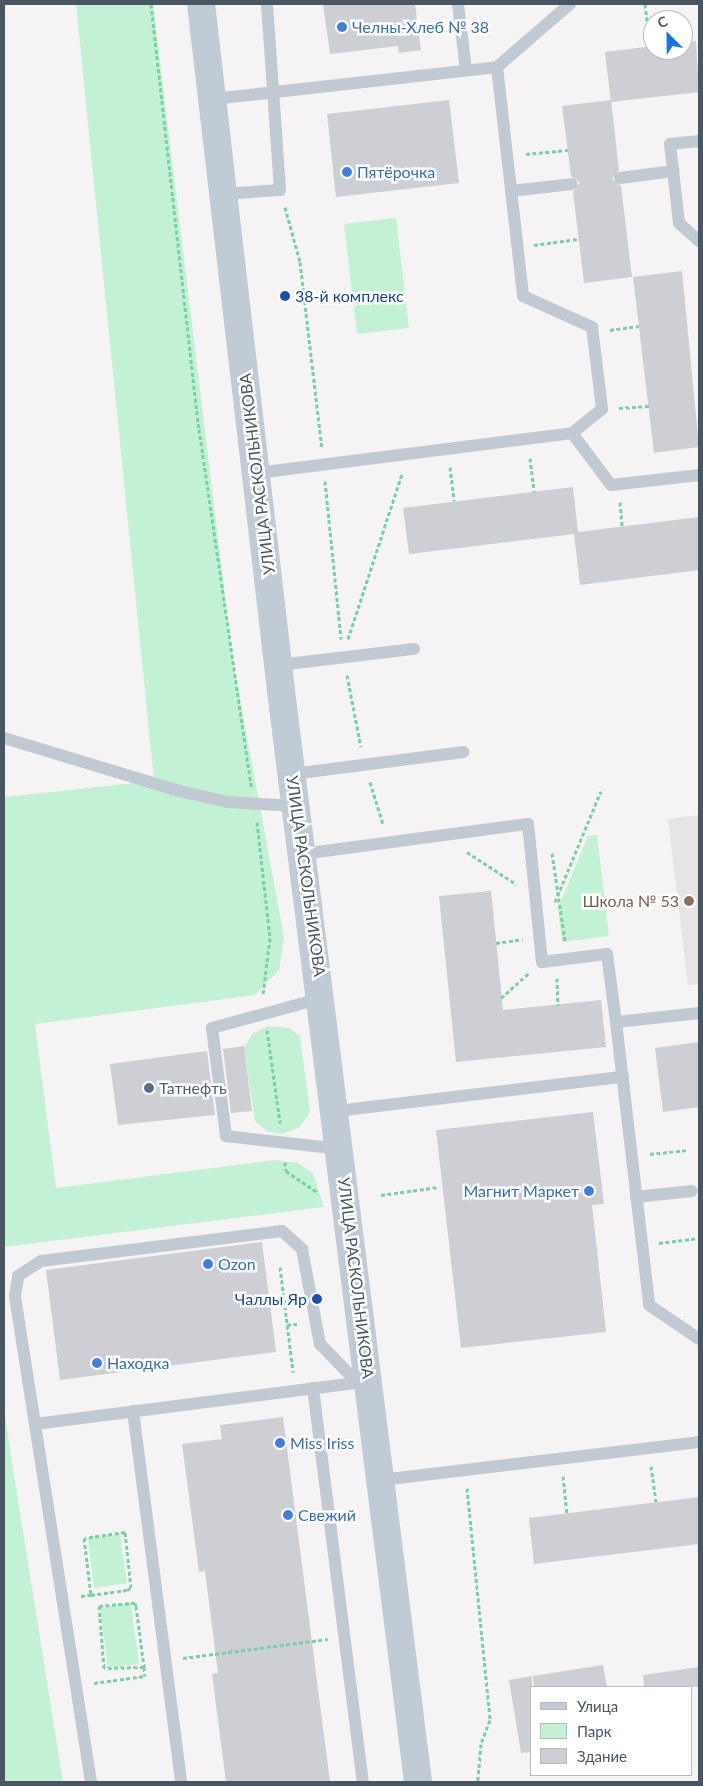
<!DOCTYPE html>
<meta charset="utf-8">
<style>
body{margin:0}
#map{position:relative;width:703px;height:1786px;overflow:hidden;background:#f5f3f3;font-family:Lato,sans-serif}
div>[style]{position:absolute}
.education>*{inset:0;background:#e6e4e5}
.green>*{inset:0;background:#c3f1d5}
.building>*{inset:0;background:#cdcfd5}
.path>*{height:3px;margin-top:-1.5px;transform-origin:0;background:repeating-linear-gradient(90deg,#7ad0a6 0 4px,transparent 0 6.5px)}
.lane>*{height:12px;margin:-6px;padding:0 6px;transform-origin:6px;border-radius:6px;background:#c1cad2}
.secondary>*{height:28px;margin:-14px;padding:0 14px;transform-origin:14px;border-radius:14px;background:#c1cbd6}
.dots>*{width:14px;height:14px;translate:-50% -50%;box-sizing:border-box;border:2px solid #fff;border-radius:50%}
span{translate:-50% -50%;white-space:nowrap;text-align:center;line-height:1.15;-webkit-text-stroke:5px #fff;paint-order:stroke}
.shop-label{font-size:16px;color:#366cbe}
.left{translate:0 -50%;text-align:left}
.right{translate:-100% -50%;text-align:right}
.transit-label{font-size:16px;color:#164399}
.street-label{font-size:16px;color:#4a5661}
.education-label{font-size:16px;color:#785e54}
.service-label{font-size:16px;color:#4e5e75}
.frame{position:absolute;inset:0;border:5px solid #4a5661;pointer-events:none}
.legend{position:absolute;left:530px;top:1686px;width:162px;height:90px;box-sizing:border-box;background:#fff;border:1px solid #b7bbc0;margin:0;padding:6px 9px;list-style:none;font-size:15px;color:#4a5661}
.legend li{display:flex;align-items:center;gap:10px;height:25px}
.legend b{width:25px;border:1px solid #b7bbc0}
.north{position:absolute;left:643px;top:10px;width:50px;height:50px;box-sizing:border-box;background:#fff;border:1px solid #b7bbc0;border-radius:50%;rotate:337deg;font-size:14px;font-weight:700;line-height:20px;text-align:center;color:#4a5661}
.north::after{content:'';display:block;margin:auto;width:18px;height:22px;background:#1a73e8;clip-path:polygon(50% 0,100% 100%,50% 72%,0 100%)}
</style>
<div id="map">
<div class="education">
<i style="clip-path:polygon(699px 815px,699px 984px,688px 985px,668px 819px)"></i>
</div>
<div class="green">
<i style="clip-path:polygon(76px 4px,153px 4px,233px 661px,284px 937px,279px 970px,255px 995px,35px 1024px,56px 1188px,276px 1160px,298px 1163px,313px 1173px,324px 1207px,4px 1247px,4px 797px,154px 781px)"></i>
<i style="clip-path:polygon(396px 218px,409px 328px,357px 334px,344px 224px)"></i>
<i style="clip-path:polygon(597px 835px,609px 936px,562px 942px,558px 908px,588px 836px)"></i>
<i style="clip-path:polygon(268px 1026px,289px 1028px,300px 1036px,310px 1112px,300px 1127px,282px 1134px,268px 1132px,255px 1121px,244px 1048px,252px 1034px)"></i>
<i style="clip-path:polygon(4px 1408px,14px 1475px,63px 1782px,4px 1782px)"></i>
<i style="clip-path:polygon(120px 1534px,127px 1583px,94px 1588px,88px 1539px)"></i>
<i style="clip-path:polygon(131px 1603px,139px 1664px,108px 1668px,100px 1608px)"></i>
</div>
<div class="building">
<i style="clip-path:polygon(323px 4px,415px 4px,421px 50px,399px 53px,398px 46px,330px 54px)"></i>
<i style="clip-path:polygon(696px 41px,699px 92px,611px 102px,605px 52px,653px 46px,653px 50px,683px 50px,683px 43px)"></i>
<i style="clip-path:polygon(449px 100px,459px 183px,336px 197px,327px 114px)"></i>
<i style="clip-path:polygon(611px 100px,619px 170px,612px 179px,621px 186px,632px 277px,584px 283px,573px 192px,580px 183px,571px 176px,562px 106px)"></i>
<i style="clip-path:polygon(682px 271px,699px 447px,654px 453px,633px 277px)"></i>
<i style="clip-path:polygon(573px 487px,578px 532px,699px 517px,699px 570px,580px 585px,574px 534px,409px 554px,403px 508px)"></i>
<i style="clip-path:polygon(491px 891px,503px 1010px,601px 1000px,606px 1047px,456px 1062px,439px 896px)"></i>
<i style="clip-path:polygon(699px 1042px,699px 1107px,663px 1112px,655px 1048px)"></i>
<i style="clip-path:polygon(244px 1046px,252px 1111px,231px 1113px,223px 1049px)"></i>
<i style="clip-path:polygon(207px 1051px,215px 1115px,118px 1125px,110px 1064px)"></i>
<i style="clip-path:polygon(593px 1112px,604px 1204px,592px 1205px,606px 1332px,461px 1348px,436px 1130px)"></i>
<i style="clip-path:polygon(262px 1242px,276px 1352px,60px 1380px,46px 1270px)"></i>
<i style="clip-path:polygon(283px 1417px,330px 1782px,226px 1782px,212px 1674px,218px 1673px,205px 1571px,199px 1572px,182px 1444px,222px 1439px,220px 1425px)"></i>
<i style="clip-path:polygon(699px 1497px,699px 1544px,534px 1564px,529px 1518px)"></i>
<i style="clip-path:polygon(603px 1665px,607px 1687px,534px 1687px,533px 1676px)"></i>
<i style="clip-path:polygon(699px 1667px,699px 1687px,644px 1687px,643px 1675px)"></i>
<i style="clip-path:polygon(532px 1676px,532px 1752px,521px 1753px,509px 1680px)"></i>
</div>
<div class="path">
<i style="left:151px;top:4px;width:428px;rotate:83.6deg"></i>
<i style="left:199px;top:429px;width:362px;rotate:81.7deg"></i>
<i style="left:645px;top:4px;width:43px;rotate:83.4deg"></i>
<i style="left:526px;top:154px;width:42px;rotate:-5.4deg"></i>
<i style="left:285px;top:207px;width:57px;rotate:74.7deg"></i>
<i style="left:300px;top:262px;width:187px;rotate:83.3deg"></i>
<i style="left:534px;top:245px;width:44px;rotate:-7.8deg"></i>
<i style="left:610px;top:330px;width:29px;rotate:-8deg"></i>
<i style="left:619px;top:408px;width:30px;rotate:-4deg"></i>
<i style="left:530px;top:458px;width:34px;rotate:83deg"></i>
<i style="left:450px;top:467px;width:34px;rotate:83deg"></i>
<i style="left:325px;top:481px;width:159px;rotate:84.2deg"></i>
<i style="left:620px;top:502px;width:24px;rotate:85deg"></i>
<i style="left:348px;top:639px;width:174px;rotate:-71.9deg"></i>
<i style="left:347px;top:675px;width:73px;rotate:79deg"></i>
<i style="left:370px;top:782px;width:44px;rotate:72.8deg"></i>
<i style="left:257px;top:822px;width:117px;rotate:83.6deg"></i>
<i style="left:270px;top:938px;width:56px;rotate:97.1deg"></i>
<i style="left:467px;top:852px;width:59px;rotate:33.1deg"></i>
<i style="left:552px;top:853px;width:89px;rotate:81.6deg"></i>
<i style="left:555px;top:902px;width:120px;rotate:-67.5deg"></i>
<i style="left:496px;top:943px;width:27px;rotate:-8deg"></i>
<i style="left:557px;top:978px;width:27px;rotate:88deg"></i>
<i style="left:501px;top:998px;width:38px;rotate:-42deg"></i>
<i style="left:267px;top:1030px;width:94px;rotate:82deg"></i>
<i style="left:650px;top:1154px;width:37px;rotate:-6deg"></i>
<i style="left:285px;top:1162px;width:9px;rotate:84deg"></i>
<i style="left:286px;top:1171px;width:37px;rotate:34deg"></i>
<i style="left:381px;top:1195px;width:58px;rotate:-8deg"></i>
<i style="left:659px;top:1243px;width:39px;rotate:-7deg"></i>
<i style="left:280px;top:1267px;width:106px;rotate:82.9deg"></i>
<i style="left:287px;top:1325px;width:10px;rotate:-6deg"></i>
<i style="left:651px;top:1466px;width:36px;rotate:82deg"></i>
<i style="left:563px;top:1476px;width:37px;rotate:84deg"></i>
<i style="left:467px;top:1488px;width:233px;rotate:84.3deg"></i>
<i style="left:490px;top:1720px;width:26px;rotate:111deg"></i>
<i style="left:481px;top:1744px;width:38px;rotate:95deg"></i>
<i style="left:81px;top:1596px;width:10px;rotate:-6deg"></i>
<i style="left:91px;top:1595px;width:36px;rotate:-8deg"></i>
<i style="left:127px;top:1590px;width:4px;rotate:-27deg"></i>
<i style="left:131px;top:1588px;width:56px;rotate:-96.1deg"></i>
<i style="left:125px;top:1532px;width:41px;rotate:171.7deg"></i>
<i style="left:84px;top:1538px;width:57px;rotate:83deg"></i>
<i style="left:183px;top:1658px;width:146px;rotate:-7.5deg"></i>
<i style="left:144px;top:1667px;width:40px;rotate:178.6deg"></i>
<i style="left:104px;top:1668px;width:62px;rotate:-94.6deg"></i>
<i style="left:99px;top:1606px;width:36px;rotate:-5deg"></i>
<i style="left:135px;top:1603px;width:3px;rotate:72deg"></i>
<i style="left:136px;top:1606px;width:62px;rotate:82.5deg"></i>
<i style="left:144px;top:1667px;width:9px;rotate:84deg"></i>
<i style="left:94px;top:1683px;width:51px;rotate:-7.8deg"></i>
</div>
<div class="lane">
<i style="left:458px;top:4px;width:66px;rotate:83.1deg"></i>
<i style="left:570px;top:4px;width:96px;rotate:139.2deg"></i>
<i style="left:497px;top:67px;width:230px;rotate:83.5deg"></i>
<i style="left:523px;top:296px;width:76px;rotate:24.2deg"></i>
<i style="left:592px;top:327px;width:83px;rotate:83deg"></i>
<i style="left:602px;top:409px;width:38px;rotate:141deg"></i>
<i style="left:213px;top:99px;width:286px;rotate:-6.4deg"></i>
<i style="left:699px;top:141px;width:29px;rotate:174deg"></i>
<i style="left:670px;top:144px;width:80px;rotate:83.5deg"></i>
<i style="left:679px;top:223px;width:27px;rotate:42deg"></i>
<i style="left:620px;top:178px;width:54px;rotate:-7.4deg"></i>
<i style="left:511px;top:191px;width:61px;rotate:-6.5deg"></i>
<i style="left:224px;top:194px;width:56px;rotate:-4.1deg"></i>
<i style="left:280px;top:190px;width:186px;rotate:-94deg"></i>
<i style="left:257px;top:473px;width:318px;rotate:-7.2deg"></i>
<i style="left:572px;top:433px;width:65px;rotate:53.1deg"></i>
<i style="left:611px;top:485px;width:89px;rotate:-6.5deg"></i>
<i style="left:279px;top:665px;width:136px;rotate:-6.8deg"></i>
<i style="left:4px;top:738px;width:183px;rotate:16.8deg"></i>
<i style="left:179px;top:791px;width:50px;rotate:12.7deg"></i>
<i style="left:228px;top:802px;width:68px;rotate:3.4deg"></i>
<i style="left:292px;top:774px;width:173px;rotate:-7.3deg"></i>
<i style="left:302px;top:854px;width:228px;rotate:-7.6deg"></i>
<i style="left:528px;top:824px;width:139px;rotate:84.2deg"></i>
<i style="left:542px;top:962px;width:65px;rotate:-7deg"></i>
<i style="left:607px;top:954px;width:69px;rotate:82.5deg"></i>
<i style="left:322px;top:998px;width:114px;rotate:164.7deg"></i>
<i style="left:212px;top:1028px;width:109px;rotate:82.6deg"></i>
<i style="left:226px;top:1136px;width:115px;rotate:6.5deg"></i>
<i style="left:699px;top:1013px;width:83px;rotate:173.8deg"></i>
<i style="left:616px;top:1022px;width:285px;rotate:83.3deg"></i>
<i style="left:649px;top:1305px;width:60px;rotate:34.2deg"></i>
<i style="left:336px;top:1111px;width:289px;rotate:-6.8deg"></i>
<i style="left:636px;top:1197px;width:56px;rotate:-6.1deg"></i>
<i style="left:313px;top:1388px;width:397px;rotate:82.8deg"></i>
<i style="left:133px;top:1411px;width:374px;rotate:82.6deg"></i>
<i style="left:35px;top:1424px;width:329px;rotate:-7.3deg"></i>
<i style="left:381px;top:1480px;width:320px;rotate:-6.8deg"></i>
<i style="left:91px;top:1782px;width:492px;rotate:-98.9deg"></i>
<i style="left:15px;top:1296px;width:20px;rotate:-81deg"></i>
<i style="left:18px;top:1276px;width:27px;rotate:-33deg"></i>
<i style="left:41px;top:1261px;width:243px;rotate:-7.1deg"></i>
<i style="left:282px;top:1231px;width:27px;rotate:42deg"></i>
<i style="left:302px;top:1249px;width:97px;rotate:79.3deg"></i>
<i style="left:320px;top:1344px;width:53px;rotate:45.8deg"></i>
</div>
<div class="secondary">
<i style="left:201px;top:4px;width:708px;rotate:83.35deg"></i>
<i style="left:283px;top:707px;width:1083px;rotate:82.84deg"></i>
</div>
<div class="dots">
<i style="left:342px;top:27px;background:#3f7fe0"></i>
<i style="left:347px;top:172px;background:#3f7fe0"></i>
<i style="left:285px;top:296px;background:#1a4fb4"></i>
<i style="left:689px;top:901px;background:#8d6e63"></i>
<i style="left:149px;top:1088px;background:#5c6f8a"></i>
<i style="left:589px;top:1191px;background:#3f7fe0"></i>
<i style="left:208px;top:1264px;background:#3f7fe0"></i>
<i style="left:317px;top:1299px;background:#1a4fb4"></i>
<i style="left:97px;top:1363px;background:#3f7fe0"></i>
<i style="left:280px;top:1443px;background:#3f7fe0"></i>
<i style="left:288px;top:1515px;background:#3f7fe0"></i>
</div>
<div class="shop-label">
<span class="left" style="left:352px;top:27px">Челны-Хлеб № 38</span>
<span class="left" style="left:357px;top:172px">Пятёрочка</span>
<span class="right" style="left:579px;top:1191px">Магнит Маркет</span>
<span class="left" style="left:218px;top:1264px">Ozon</span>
<span class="left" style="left:107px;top:1363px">Находка</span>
<span class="left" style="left:290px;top:1443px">Miss Iriss</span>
<span class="left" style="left:298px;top:1515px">Свежий</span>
</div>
<div class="transit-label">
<span class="left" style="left:295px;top:296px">38-й комплекс</span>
<span class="right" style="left:307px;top:1299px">Чаллы Яр</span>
</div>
<div class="street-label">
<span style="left:257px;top:474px;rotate:-97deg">УЛИЦА РАСКОЛЬНИКОВА</span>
<span style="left:306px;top:876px;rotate:82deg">УЛИЦА РАСКОЛЬНИКОВА</span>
<span style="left:356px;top:1278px;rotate:83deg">УЛИЦА РАСКОЛЬНИКОВА</span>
</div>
<div class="education-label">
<span class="right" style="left:679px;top:901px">Школа № 53</span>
</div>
<div class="service-label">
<span class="left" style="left:159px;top:1088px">Татнефть</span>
</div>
<div class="frame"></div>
<ul class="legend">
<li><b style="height:6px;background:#c1cbd6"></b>Улица</li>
<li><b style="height:14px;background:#c3f1d5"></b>Парк</li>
<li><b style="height:14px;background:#cdcfd5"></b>Здание</li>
</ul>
<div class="north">С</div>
</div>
